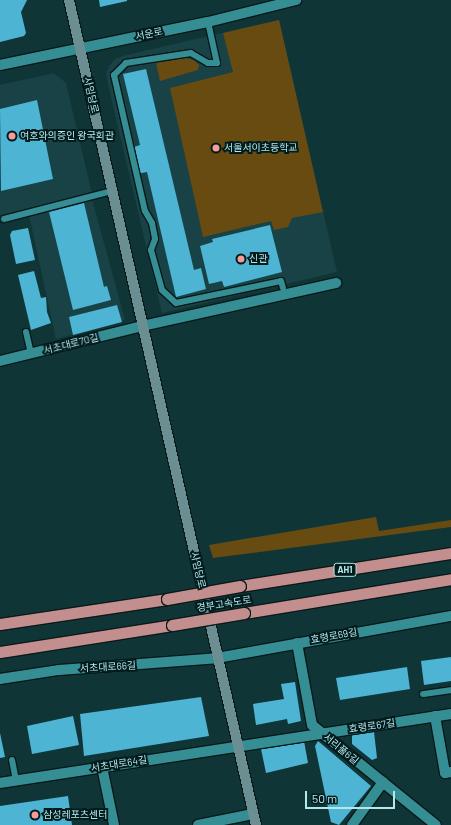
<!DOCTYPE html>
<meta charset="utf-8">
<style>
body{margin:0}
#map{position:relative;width:451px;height:825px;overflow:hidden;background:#103537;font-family:Barlow,"Noto Sans KR",sans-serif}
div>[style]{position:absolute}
.built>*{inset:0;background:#184245}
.green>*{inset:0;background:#674b11}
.building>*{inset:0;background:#4db4d3}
.roads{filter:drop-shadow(1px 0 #0a191a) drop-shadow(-1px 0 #0a191a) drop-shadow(0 1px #0a191a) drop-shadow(0 -1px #0a191a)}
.service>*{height:6px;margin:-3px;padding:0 3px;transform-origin:3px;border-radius:3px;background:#358e94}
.minor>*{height:10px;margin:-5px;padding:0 5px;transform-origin:5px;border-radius:5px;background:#358e94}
.tertiary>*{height:10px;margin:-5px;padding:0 5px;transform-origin:5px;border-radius:5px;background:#358e94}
.secondary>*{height:10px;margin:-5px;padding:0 5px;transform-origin:5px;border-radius:5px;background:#6a8e92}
.trunk>*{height:11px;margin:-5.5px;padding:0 5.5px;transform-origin:5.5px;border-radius:5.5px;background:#c28e8e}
.bridges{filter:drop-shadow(1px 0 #0a191a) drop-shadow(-1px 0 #0a191a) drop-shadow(0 1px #0a191a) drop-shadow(0 -1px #0a191a)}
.trunk-bridge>*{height:11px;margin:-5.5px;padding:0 5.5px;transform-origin:5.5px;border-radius:5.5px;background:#c28e8e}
.dots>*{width:11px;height:11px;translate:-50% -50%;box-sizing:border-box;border:2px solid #021b1c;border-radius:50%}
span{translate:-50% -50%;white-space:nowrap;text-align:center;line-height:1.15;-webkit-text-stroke:4px #021b1c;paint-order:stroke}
.shield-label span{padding:1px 3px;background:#021b1c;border:1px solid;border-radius:3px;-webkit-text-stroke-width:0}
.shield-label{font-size:9px;color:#b5e8eb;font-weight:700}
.street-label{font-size:10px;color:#b5e8eb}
.poi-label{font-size:10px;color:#b5e8eb}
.left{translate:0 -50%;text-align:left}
.scale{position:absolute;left:305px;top:791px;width:90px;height:18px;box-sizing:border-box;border:2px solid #b5e8eb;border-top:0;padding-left:5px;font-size:12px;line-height:14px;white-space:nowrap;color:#b5e8eb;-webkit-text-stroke:3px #021b1c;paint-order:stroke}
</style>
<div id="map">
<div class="built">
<i style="clip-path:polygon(279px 20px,337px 272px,162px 313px,109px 89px,106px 74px,109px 66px,115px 59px,126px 55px)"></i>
<i style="clip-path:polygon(54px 73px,66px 83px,92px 194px,0 216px,0 85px)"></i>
<i style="clip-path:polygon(92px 199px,125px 320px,56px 339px,29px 215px)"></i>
</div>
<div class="green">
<i style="clip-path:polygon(279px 20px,323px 212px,292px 218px,288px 227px,274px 230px,271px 221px,203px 237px,170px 88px,233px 72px,223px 33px)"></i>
<i style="clip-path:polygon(185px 58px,194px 60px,199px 65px,198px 70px,160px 81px,156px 63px)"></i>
<i style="clip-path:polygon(376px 517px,379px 531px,451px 520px,451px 527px,213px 558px,209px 545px)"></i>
</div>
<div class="building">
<i style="clip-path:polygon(0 0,27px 0,21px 12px,26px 33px,24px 36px,0 42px)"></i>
<i style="clip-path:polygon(99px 0,127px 0,127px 1px,100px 7px)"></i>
<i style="clip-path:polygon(146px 69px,194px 270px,201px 268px,206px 289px,176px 297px,147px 172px,137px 174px,131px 148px,140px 145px,123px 74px)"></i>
<i style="clip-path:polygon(37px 100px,53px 179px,1px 191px,0 109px)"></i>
<i style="clip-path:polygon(84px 203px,104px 287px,107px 286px,111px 300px,73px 310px,49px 212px)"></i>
<i style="clip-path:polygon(270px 225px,282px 272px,224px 287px,222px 281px,209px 284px,200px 246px,213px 242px,212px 239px)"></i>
<i style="clip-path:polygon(28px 228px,35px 260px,16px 264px,10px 235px,12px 231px)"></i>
<i style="clip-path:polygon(34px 271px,41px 298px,46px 297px,47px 312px,51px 323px,31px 330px,18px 275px)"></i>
<i style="clip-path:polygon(117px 305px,122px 322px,73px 335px,69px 317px)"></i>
<i style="clip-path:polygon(451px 657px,451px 681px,424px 685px,421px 661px)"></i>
<i style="clip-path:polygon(407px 667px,410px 689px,340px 700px,336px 678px)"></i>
<i style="clip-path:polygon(295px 682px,301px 721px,288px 724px,287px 719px,256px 725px,253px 704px,284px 699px,281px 684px)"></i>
<i style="clip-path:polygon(201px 697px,209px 736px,84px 756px,80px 714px)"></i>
<i style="clip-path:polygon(73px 716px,79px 745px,32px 754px,27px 726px)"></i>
<i style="clip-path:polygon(374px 732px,377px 758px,372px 760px,352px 744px,352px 734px)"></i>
<i style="clip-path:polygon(0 733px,5px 757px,0 758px)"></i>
<i style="clip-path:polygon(304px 741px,308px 763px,266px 773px,261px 749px)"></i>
<i style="clip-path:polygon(318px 741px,371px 786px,339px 825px,331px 822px,315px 746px)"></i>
<i style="clip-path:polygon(68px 796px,72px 825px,0 825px,0 806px)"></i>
</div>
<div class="roads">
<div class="service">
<i style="left:208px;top:22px;width:42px;rotate:77.6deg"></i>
<i style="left:217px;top:63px;width:9px;rotate:180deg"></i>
<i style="left:208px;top:63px;width:20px;rotate:-150deg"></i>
<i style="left:191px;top:53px;width:66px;rotate:171.3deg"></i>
<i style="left:126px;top:63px;width:17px;rotate:135deg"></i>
<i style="left:114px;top:75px;width:139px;rotate:77.2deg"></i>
<i style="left:145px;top:211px;width:14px;rotate:60deg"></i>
<i style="left:152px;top:223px;width:16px;rotate:79deg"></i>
<i style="left:155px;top:239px;width:12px;rotate:110deg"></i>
<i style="left:151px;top:250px;width:41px;rotate:74.6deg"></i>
<i style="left:162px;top:290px;width:19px;rotate:43deg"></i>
<i style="left:176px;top:303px;width:107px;rotate:-11.8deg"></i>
<i style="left:281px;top:281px;width:7px;rotate:74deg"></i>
<i style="left:4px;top:219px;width:112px;rotate:-14.5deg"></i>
<i style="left:26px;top:332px;width:22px;rotate:77deg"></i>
<i style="left:423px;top:694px;width:28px;rotate:-8deg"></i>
<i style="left:12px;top:760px;width:20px;rotate:79deg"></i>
</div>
<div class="minor">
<i style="left:0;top:361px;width:146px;rotate:-13.8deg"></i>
<i style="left:142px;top:326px;width:199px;rotate:-12.5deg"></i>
<i style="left:297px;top:643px;width:83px;rotate:79.6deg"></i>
<i style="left:312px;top:725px;width:159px;rotate:38.9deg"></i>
<i style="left:0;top:679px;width:60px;rotate:-8.7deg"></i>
<i style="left:59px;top:670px;width:158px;rotate:-4.3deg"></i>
<i style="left:217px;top:658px;width:238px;rotate:-10.2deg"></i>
<i style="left:435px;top:716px;width:58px;rotate:80deg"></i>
<i style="left:445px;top:773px;width:6px;rotate:-9deg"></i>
<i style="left:102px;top:767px;width:59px;rotate:78.3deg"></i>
<i style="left:0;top:783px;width:456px;rotate:-8.7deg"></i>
<i style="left:198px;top:825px;width:56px;rotate:-11.3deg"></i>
<i style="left:352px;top:825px;width:53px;rotate:-54.2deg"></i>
</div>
<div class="tertiary">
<i style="left:0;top:65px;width:212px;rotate:-11.7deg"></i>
<i style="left:208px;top:22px;width:91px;rotate:-14deg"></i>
</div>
<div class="secondary">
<i style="left:69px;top:0;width:846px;rotate:77.23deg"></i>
</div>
<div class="trunk">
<i style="left:240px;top:586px;width:214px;rotate:-8.9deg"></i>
<i style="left:244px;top:613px;width:210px;rotate:-9.3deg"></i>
<i style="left:0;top:624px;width:169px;rotate:-8.5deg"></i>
<i style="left:0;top:652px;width:174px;rotate:-8.9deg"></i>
</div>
</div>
<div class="bridges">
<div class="trunk-bridge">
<i style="left:167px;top:599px;width:74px;rotate:-10.1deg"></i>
<i style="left:172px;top:625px;width:73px;rotate:-9.5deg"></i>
</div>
</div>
<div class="dots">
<i style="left:12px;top:136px;background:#f59b99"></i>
<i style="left:216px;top:148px;background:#f59b99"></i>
<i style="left:241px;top:259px;background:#f59b99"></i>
<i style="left:35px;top:815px;background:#f59b99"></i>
</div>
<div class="shield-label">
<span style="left:345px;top:570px">AH1</span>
</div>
<div class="street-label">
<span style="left:149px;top:34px;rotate:-12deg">서운로</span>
<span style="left:91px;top:95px;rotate:77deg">사임당로</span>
<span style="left:71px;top:344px;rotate:-14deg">서초대로70길</span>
<span style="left:198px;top:570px;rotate:77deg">사임당로</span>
<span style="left:224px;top:604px;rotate:-9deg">경부고속도로</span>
<span style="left:334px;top:636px;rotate:-10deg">효령로69길</span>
<span style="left:108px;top:667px;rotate:-3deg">서초대로66길</span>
<span style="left:372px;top:726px;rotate:-8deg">효령로67길</span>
<span style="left:341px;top:749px;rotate:39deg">서리풀6길</span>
<span style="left:119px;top:764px;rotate:-9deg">서초대로64길</span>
</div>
<div class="poi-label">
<span class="left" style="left:20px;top:136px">여호와의증인 왕국회관</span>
<span class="left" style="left:224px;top:148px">서울서이초등학교</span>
<span class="left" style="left:249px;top:259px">신관</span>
<span class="left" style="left:43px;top:815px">삼성레포츠센터</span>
</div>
<div class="scale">50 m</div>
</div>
